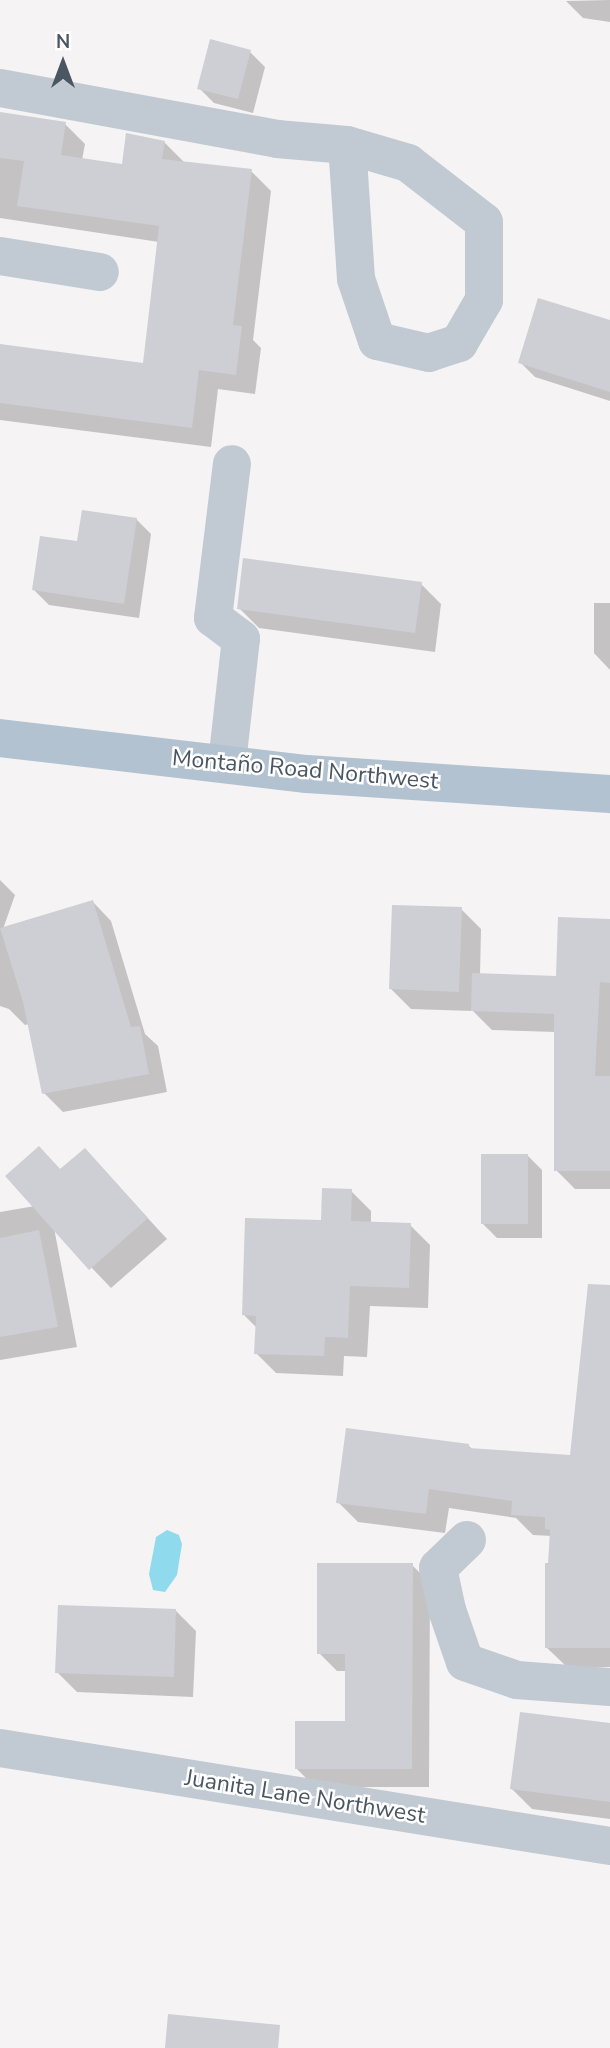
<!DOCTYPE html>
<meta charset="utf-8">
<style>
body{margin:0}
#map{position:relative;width:610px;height:2048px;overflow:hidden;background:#f5f3f3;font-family:"Nunito Sans",sans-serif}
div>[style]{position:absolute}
.water>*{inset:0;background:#90daee}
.shadow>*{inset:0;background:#0003}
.building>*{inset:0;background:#cdcfd5}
.minor>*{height:38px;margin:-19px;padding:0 19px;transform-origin:19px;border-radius:19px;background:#c1cad2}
.major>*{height:38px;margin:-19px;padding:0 19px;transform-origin:19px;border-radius:19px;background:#b3c2d1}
span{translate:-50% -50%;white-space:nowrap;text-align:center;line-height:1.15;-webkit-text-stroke:5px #fff;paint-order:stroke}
.street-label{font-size:23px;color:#4a5661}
.north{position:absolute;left:28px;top:28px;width:70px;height:70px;-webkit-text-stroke:5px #fff;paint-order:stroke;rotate:0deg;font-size:19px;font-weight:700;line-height:28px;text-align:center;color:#4a5661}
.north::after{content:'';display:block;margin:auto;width:24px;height:32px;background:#4a5661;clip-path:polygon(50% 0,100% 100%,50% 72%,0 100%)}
</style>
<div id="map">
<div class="water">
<i style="clip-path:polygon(167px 1530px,179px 1535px,182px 1544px,177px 1575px,165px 1592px,153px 1590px,149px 1574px,156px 1537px)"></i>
</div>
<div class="shadow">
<i style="clip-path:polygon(610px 0,610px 22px,583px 18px,566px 1px)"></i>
<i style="clip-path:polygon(250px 52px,265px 67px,253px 113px,214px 103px,199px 88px)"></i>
<i style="clip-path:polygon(0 114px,65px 124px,85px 144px,82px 160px,123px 166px,164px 142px,184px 162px,251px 171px,271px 191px,253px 340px,261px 348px,255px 394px,218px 389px,211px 447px,0 420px,0 346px,144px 365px,159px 242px,0 218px)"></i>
<i style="clip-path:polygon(610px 322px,610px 401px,535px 377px,520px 362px)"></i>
<i style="clip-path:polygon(136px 519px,151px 534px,139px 618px,49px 605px,34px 590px,79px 543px)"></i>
<i style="clip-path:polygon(421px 584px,441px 604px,435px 652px,259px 628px,239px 608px)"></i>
<i style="clip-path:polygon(594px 603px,610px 603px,610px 670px,594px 653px)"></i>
<i style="clip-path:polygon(0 880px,15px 895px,3px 929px,93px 902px,111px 921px,145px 1034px,158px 1046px,167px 1092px,63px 1112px,44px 1093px,29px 1024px,25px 1025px,9px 1009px,0 1006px)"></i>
<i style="clip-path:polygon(461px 909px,481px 929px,480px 975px,558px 978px,610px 921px,610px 1189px,575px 1189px,556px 1170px,556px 1032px,492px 1030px,473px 1011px,411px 1009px,391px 989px)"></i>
<i style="clip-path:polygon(39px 1148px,61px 1170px,85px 1150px,167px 1239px,111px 1288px,54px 1228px,77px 1347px,0 1360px,0 1212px,35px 1206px)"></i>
<i style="clip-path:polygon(527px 1155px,542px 1170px,542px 1238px,497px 1238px,482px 1223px)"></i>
<i style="clip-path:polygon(351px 1191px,371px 1211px,371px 1223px,410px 1225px,430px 1245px,428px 1308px,370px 1306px,367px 1357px,344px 1356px,343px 1376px,276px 1373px,256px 1353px,257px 1328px,243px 1314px)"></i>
<i style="clip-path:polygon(610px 1292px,610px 1667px,567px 1667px,546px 1647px,552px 1536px,533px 1535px,516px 1518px,449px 1508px,445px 1533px,358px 1522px,338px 1502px,468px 1445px,473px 1450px,571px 1457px)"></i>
<i style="clip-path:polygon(412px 1565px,430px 1583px,429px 1787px,315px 1787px,297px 1769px,347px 1723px,347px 1671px,337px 1671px,319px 1653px)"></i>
<i style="clip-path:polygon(176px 1611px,196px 1631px,193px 1697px,77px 1692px,57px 1672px)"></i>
<i style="clip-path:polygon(610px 1725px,610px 1819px,532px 1809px,512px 1789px)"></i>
</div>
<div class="building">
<i style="clip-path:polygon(210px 39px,251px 50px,238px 99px,197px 89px)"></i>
<i style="clip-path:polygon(0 112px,66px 122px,61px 155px,122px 164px,126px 133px,165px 141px,162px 159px,252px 169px,233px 325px,242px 326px,236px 375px,199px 370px,192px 428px,0 403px,0 344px,143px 363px,159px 226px,17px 206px,24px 161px,0 158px)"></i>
<i style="clip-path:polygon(538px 298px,610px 320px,610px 392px,518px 363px)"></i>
<i style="clip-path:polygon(82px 510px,137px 518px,124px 604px,32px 590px,40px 536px,77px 541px)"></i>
<i style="clip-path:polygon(243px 558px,422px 582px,415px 633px,237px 609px)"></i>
<i style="clip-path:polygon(93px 900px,131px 1027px,140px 1026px,149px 1074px,42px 1094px,23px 1002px,0 928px)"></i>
<i style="clip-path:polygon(392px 905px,462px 907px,459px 992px,389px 989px)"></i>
<i style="clip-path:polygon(558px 917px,610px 919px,610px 983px,600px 982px,595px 1076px,610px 1076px,610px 1171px,554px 1171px,554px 1014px,471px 1011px,472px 973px,556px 976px)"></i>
<i style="clip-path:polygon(39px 1146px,60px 1169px,85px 1148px,148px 1218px,89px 1270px,5px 1176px)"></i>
<i style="clip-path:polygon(481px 1154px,528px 1154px,528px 1224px,481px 1224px)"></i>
<i style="clip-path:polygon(322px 1188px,352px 1189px,351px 1221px,411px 1223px,409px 1288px,350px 1286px,348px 1338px,325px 1337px,324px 1356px,254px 1354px,256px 1316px,242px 1315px,245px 1218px,321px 1220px)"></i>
<i style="clip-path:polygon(39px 1230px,58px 1327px,0 1337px,0 1238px)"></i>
<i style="clip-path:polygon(588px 1284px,610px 1285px,610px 1648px,545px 1648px,545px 1563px,548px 1563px,550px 1530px,545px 1529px,545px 1517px,511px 1515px,512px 1501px,429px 1489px,426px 1514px,336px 1503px,346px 1428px,469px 1444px,469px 1448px,570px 1455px)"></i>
<i style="clip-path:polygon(317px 1563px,413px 1563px,412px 1769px,295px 1769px,295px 1721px,345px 1721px,345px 1654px,317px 1654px)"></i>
<i style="clip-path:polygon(58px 1605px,176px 1609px,174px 1677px,55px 1673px)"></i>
<i style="clip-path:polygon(520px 1712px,610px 1723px,610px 1802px,510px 1789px)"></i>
<i style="clip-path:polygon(168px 2014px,280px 2025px,278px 2048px,165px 2048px)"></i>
</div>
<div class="minor">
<i style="left:0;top:88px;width:282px;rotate:10.4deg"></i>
<i style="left:277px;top:139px;width:70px;rotate:4.9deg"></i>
<i style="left:347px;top:145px;width:64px;rotate:16.4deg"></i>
<i style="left:408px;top:163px;width:96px;rotate:37.8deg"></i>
<i style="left:484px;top:222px;width:78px;rotate:90deg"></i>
<i style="left:484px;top:300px;width:50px;rotate:120.2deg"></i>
<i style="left:459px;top:343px;width:32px;rotate:162deg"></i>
<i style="left:429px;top:353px;width:53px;rotate:-167deg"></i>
<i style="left:377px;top:341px;width:65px;rotate:-108.7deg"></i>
<i style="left:356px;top:279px;width:134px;rotate:-93.8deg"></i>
<i style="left:0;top:256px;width:101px;rotate:9.1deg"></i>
<i style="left:227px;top:763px;width:125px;rotate:-83.6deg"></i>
<i style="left:241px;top:639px;width:35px;rotate:-143deg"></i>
<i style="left:213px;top:618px;width:155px;rotate:-83deg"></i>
<i style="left:467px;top:1540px;width:40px;rotate:136deg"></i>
<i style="left:438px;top:1568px;width:43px;rotate:77.9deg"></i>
<i style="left:447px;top:1610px;width:55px;rotate:70.9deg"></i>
<i style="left:465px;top:1662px;width:55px;rotate:19.1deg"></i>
<i style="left:517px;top:1680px;width:93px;rotate:4.3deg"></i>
<i style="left:0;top:1748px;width:618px;rotate:9.13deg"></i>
</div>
<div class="major">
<i style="left:0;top:738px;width:309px;rotate:6.7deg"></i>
<i style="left:307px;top:774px;width:304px;rotate:3.8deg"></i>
</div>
<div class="street-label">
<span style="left:305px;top:770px;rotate:5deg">Montaño Road Northwest</span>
<span style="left:305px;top:1797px;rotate:9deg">Juanita Lane Northwest</span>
</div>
<div class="north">N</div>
</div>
